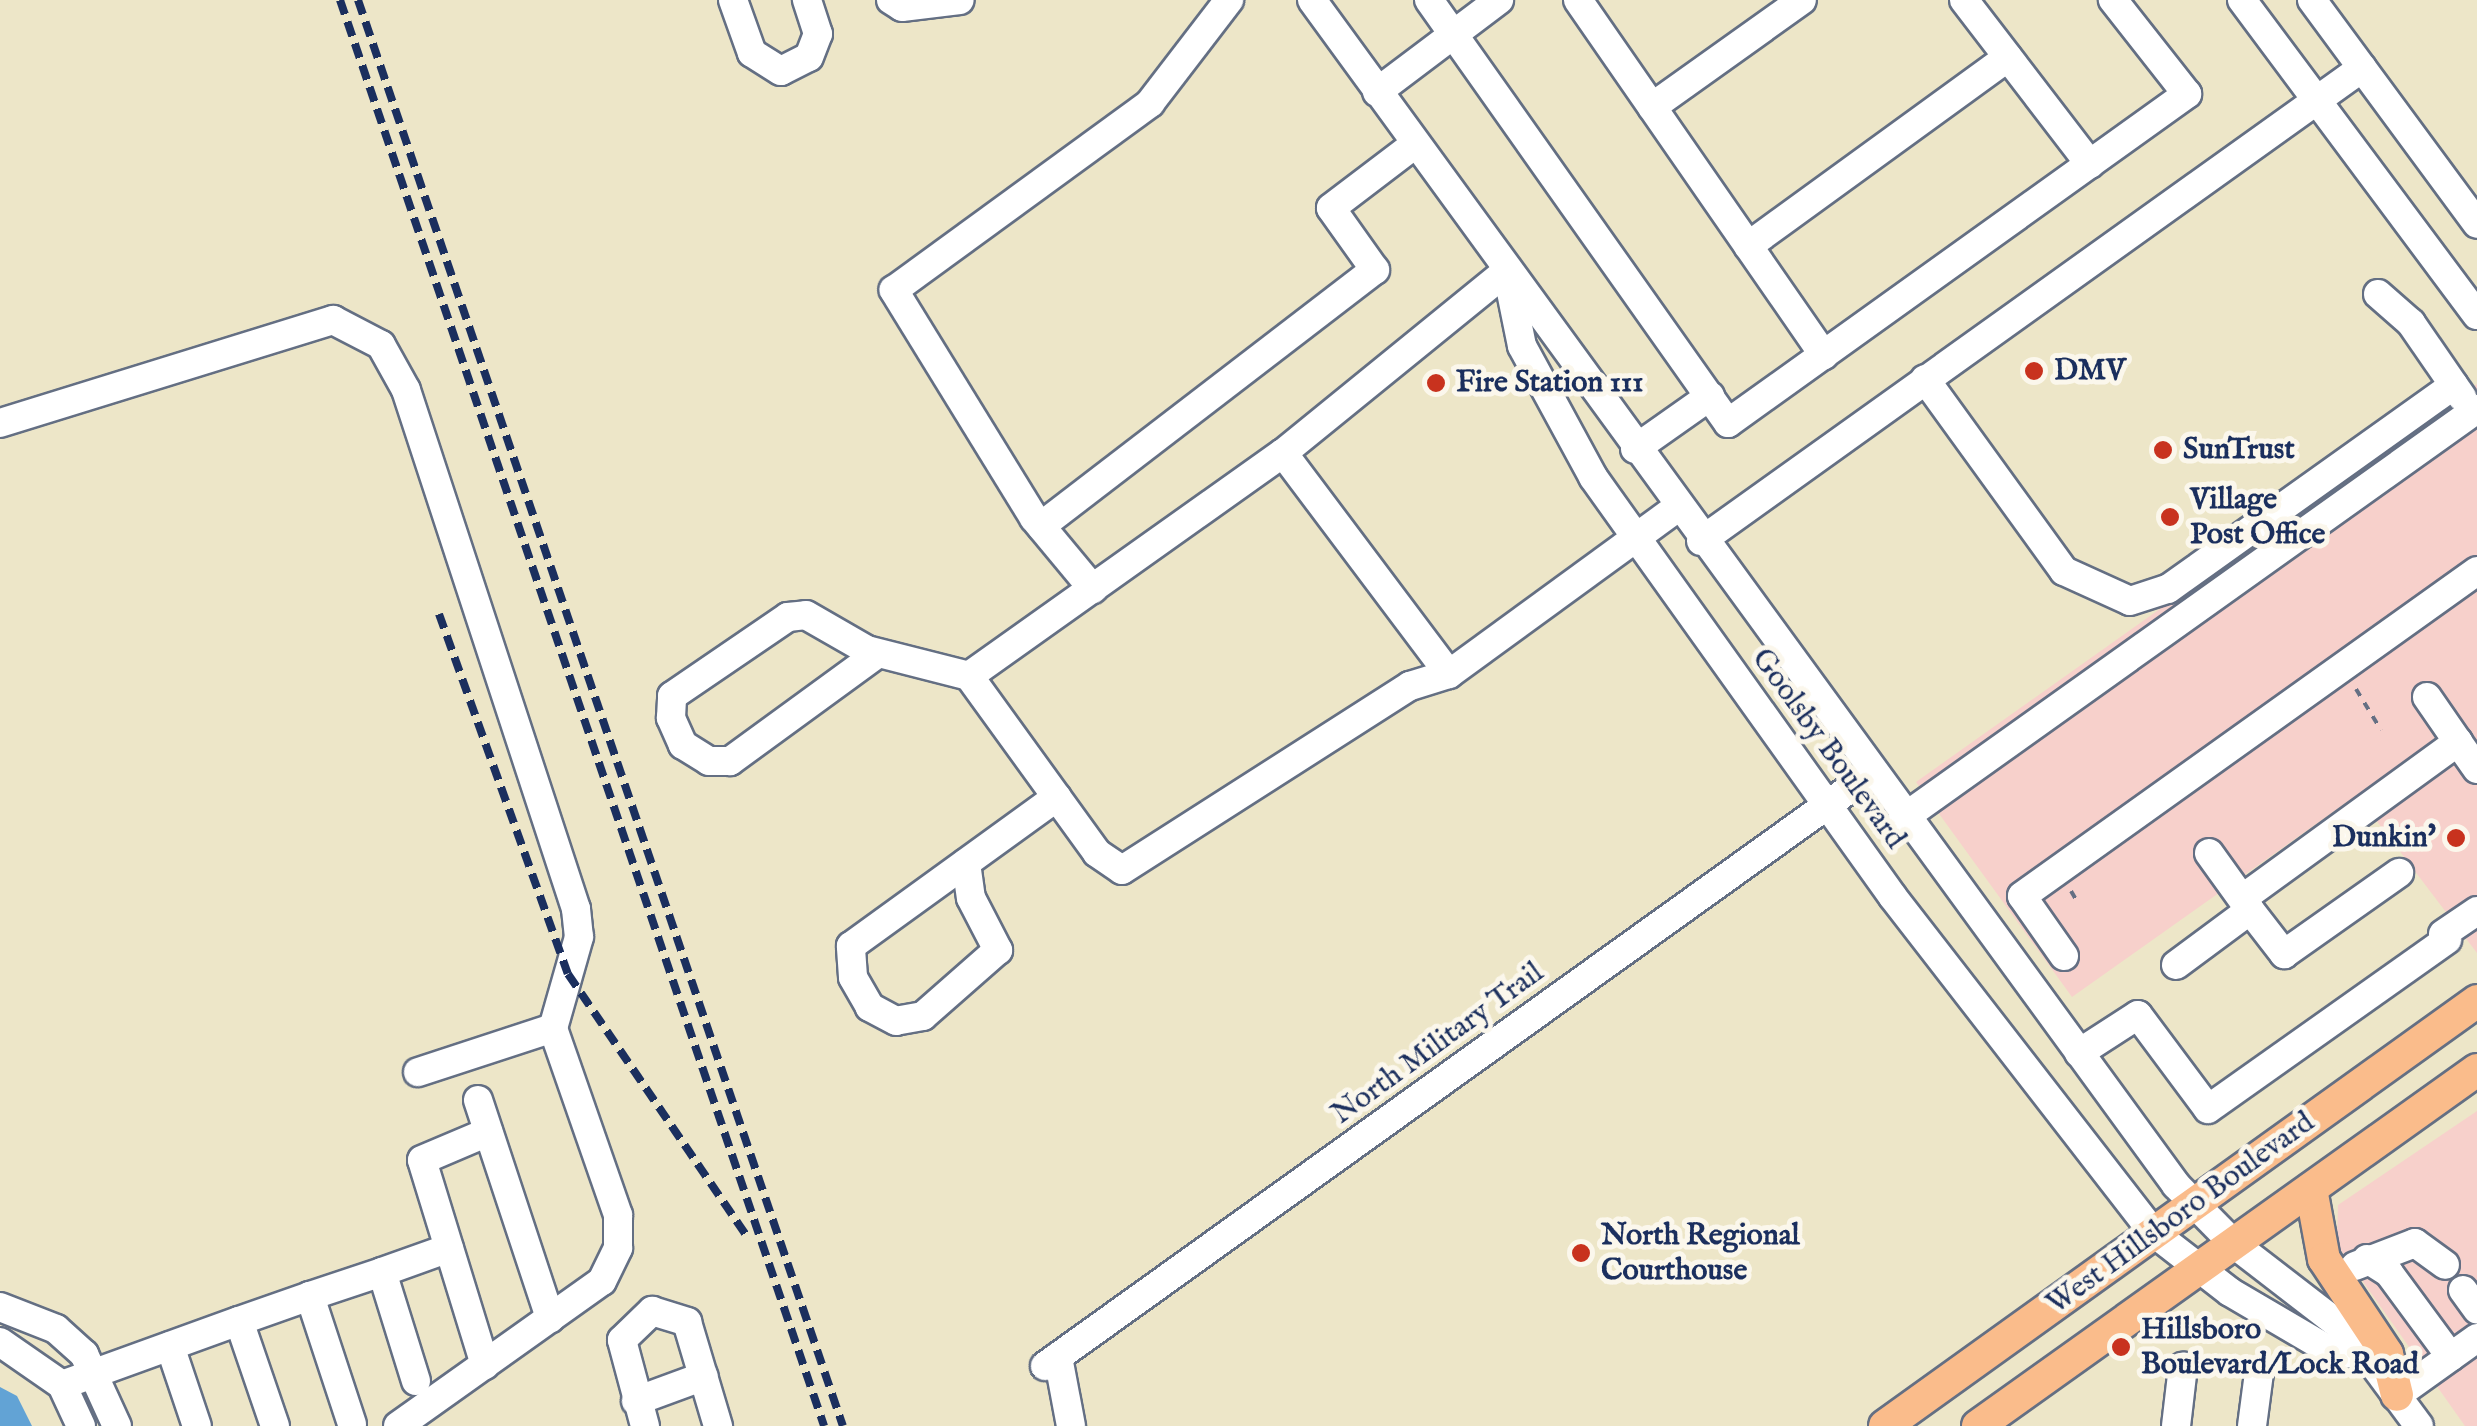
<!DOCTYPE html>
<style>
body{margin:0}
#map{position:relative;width:2477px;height:1426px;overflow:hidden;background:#ede6c8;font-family:"IM FELL English",serif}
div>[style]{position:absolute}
.built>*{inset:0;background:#f7d0cb}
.water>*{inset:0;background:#62a3d5}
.path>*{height:4px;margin-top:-2px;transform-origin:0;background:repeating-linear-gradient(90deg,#646f83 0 8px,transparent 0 16px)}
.roads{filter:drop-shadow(2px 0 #646f83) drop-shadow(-2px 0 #646f83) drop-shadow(0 2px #646f83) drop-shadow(0 -2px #646f83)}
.minor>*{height:28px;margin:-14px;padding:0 14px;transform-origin:14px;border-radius:14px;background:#fff}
.major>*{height:32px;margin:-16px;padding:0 16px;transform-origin:16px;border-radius:16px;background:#fabc8b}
.rail>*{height:8px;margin-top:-4px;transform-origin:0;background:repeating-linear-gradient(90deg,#1b2f5e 0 15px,transparent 0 23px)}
.dots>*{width:28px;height:28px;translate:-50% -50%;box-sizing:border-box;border:5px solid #fbf7ec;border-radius:50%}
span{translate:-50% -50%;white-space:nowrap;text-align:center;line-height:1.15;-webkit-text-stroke:10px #fbf7ec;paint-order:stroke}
.poi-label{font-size:30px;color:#1b2f5e;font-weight:700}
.left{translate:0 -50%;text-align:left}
.right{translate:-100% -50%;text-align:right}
.street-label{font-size:30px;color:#1b2f5e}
</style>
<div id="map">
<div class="built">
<i style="clip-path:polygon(2477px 384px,2477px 953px,2357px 795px,2072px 997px,1916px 782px)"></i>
<i style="clip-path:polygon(2477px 1111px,2477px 1426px,2465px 1426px,2337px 1245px,2338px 1205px)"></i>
</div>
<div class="water">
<i style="clip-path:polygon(0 1387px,17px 1396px,32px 1426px,0 1426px)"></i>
</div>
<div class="path">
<i style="left:2356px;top:689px;width:48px;rotate:58.6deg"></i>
<i style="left:2071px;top:891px;width:14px;rotate:60deg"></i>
</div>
<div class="roads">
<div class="minor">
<i style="left:733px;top:0;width:56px;rotate:70.3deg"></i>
<i style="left:752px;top:53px;width:34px;rotate:32deg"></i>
<i style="left:781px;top:71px;width:31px;rotate:-27deg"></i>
<i style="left:809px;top:57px;width:25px;rotate:-69deg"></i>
<i style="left:818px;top:34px;width:36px;rotate:-108deg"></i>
<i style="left:891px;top:0;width:13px;rotate:32deg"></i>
<i style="left:902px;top:7px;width:58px;rotate:-6.9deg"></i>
<i style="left:1312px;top:0;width:1467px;rotate:53.9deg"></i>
<i style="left:2176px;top:1185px;width:83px;rotate:45.5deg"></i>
<i style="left:2234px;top:1244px;width:148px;rotate:37.6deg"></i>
<i style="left:2351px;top:1334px;width:114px;rotate:53.5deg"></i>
<i style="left:1429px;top:0;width:518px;rotate:54.75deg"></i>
<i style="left:1728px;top:423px;width:565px;rotate:-35.63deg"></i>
<i style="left:2187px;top:94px;width:120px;rotate:-128.2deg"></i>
<i style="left:1578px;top:0;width:432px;rotate:55.3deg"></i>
<i style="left:1964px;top:0;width:207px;rotate:52.5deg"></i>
<i style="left:2242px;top:0;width:393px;rotate:53.3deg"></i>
<i style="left:2312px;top:0;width:278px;rotate:53.6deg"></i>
<i style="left:1377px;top:92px;width:153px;rotate:-37deg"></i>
<i style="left:1652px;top:107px;width:184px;rotate:-35.5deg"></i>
<i style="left:1748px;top:246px;width:321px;rotate:-36deg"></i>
<i style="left:1509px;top:282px;width:65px;rotate:78.5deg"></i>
<i style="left:1522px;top:346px;width:149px;rotate:61.5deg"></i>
<i style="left:1593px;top:477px;width:516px;rotate:54.46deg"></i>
<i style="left:1893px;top:897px;width:425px;rotate:52.2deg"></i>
<i style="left:2154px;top:1233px;width:96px;rotate:37.8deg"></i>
<i style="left:2230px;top:1292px;width:121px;rotate:30.4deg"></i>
<i style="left:2334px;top:1353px;width:23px;rotate:2deg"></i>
<i style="left:2378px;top:294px;width:44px;rotate:41.3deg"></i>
<i style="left:2411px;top:323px;width:90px;rotate:55.4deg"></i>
<i style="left:1925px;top:379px;width:237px;rotate:54.1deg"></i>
<i style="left:2064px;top:571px;width:72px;rotate:24.4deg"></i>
<i style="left:2130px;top:601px;width:40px;rotate:-18deg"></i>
<i style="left:2168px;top:589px;width:351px;rotate:-35.5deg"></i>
<i style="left:0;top:423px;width:349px;rotate:-17.2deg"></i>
<i style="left:333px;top:320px;width:54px;rotate:27.5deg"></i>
<i style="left:381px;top:345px;width:51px;rotate:60.9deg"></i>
<i style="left:406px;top:390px;width:546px;rotate:71.86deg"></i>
<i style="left:576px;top:909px;width:28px;rotate:84deg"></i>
<i style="left:579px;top:937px;width:95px;rotate:105.9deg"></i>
<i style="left:1635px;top:449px;width:92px;rotate:-35.2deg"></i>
<i style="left:1283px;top:453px;width:289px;rotate:-39.1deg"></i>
<i style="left:1041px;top:526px;width:421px;rotate:-37.5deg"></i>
<i style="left:1375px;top:270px;width:76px;rotate:-125.4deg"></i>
<i style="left:1331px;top:208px;width:106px;rotate:-37.3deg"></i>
<i style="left:1701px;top:541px;width:813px;rotate:-35.59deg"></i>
<i style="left:1093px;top:589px;width:92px;rotate:-129.7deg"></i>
<i style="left:1034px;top:518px;width:268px;rotate:-121.6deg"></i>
<i style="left:894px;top:290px;width:317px;rotate:-36.1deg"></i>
<i style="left:1150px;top:103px;width:130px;rotate:-52.5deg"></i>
<i style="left:877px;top:654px;width:182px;rotate:143.9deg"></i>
<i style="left:730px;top:761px;width:21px;rotate:180deg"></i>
<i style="left:709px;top:761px;width:31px;rotate:-148deg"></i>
<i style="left:683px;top:745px;width:30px;rotate:-114deg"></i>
<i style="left:671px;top:718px;width:22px;rotate:-87deg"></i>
<i style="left:672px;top:696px;width:140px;rotate:-34.3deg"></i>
<i style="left:788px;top:617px;width:18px;rotate:-6deg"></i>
<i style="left:806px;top:615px;width:70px;rotate:29.8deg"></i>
<i style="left:867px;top:650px;width:105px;rotate:14.3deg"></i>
<i style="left:969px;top:676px;width:218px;rotate:54.1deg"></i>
<i style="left:1097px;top:853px;width:30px;rotate:34deg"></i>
<i style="left:1122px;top:870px;width:342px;rotate:-32.6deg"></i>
<i style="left:1410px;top:686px;width:41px;rotate:-17.1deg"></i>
<i style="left:1449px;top:674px;width:282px;rotate:-36.1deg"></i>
<i style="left:969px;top:676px;width:385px;rotate:-35.4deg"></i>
<i style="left:1283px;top:453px;width:276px;rotate:53.1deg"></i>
<i style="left:2427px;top:697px;width:55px;rotate:55.4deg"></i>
<i style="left:1902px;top:819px;width:706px;rotate:-35.49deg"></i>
<i style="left:2209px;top:853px;width:70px;rotate:54.3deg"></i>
<i style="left:966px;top:863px;width:35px;rotate:82deg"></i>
<i style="left:971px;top:898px;width:59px;rotate:62.6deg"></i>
<i style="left:998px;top:950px;width:100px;rotate:138.7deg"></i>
<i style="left:923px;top:1016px;width:27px;rotate:170deg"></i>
<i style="left:896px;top:1021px;width:30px;rotate:-152deg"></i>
<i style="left:870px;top:1007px;width:34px;rotate:-120deg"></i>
<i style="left:853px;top:977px;width:31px;rotate:-94deg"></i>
<i style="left:851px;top:946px;width:254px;rotate:-35.9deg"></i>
<i style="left:2243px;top:898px;width:266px;rotate:-36deg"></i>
<i style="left:2458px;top:742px;width:33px;rotate:55deg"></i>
<i style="left:2443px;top:934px;width:41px;rotate:-34.1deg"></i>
<i style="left:2064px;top:956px;width:73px;rotate:-125deg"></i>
<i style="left:2022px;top:896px;width:559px;rotate:-35.54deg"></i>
<i style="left:2176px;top:965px;width:92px;rotate:-36.6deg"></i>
<i style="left:2250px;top:910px;width:56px;rotate:52.3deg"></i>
<i style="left:2284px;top:954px;width:141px;rotate:-35.2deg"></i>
<i style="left:2079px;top:1053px;width:70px;rotate:-32.8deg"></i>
<i style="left:2138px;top:1015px;width:117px;rotate:53.3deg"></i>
<i style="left:2208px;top:1109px;width:293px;rotate:-35.3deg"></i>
<i style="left:478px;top:1100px;width:230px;rotate:71.7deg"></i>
<i style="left:2367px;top:1259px;width:26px;rotate:32deg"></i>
<i style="left:2389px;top:1273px;width:104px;rotate:53.6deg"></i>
<i style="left:2355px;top:1266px;width:64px;rotate:-21deg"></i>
<i style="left:2415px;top:1243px;width:37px;rotate:36deg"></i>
<i style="left:2463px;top:1290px;width:24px;rotate:54deg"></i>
<i style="left:0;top:1307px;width:60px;rotate:21.4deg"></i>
<i style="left:56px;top:1329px;width:38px;rotate:42deg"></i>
<i style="left:84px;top:1354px;width:79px;rotate:65.4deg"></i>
<i style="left:0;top:1342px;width:75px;rotate:34.7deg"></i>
<i style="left:62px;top:1385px;width:45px;rotate:65.1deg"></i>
<i style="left:170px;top:1346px;width:84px;rotate:71.4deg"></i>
<i style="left:1058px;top:1357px;width:70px;rotate:79.3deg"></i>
<i style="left:485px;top:1365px;width:214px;rotate:-107.1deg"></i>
<i style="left:422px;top:1160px;width:72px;rotate:-23deg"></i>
<i style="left:1045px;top:1366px;width:1014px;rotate:-35.65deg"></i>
<i style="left:416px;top:1381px;width:114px;rotate:-107.3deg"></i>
<i style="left:382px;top:1272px;width:71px;rotate:-19.7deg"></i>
<i style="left:62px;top:1385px;width:188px;rotate:-19.9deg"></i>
<i style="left:2397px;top:1395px;width:98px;rotate:-35.5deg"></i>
<i style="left:636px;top:1401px;width:72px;rotate:-20.2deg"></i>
<i style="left:352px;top:1424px;width:135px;rotate:-108.2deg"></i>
<i style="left:310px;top:1296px;width:76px;rotate:-18.4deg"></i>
<i style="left:275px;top:1426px;width:111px;rotate:-108.9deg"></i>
<i style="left:239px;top:1321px;width:75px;rotate:-19.4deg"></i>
<i style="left:398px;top:1426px;width:250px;rotate:-35.4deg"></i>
<i style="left:602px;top:1281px;width:37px;rotate:-64deg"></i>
<i style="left:618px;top:1248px;width:33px;rotate:-90deg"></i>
<i style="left:618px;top:1215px;width:198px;rotate:-109.2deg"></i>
<i style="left:553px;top:1028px;width:142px;rotate:161.9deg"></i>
<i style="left:645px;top:1426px;width:89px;rotate:-105deg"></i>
<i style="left:622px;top:1340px;width:42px;rotate:-44deg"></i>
<i style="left:652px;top:1311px;width:37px;rotate:17deg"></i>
<i style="left:687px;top:1322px;width:109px;rotate:73.4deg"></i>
<i style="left:2176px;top:1426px;width:60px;rotate:-83.3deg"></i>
<i style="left:2252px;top:1426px;width:53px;rotate:-82.5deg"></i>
</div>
<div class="major">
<i style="left:2311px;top:1189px;width:71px;rotate:79.5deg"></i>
<i style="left:2324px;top:1259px;width:114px;rotate:56.4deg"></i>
<i style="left:2387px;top:1354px;width:42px;rotate:76.3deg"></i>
<i style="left:1885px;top:1426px;width:729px;rotate:-35.67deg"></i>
<i style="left:1978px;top:1426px;width:613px;rotate:-35.51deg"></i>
</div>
</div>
<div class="rail">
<i style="left:340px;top:0;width:1506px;rotate:71.25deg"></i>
<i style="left:358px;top:0;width:1506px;rotate:71.22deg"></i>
<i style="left:439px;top:614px;width:382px;rotate:70.3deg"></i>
<i style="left:568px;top:974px;width:321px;rotate:55.7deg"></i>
</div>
<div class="dots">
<i style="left:2034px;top:371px;background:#c8321e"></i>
<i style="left:1436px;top:383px;background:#c8321e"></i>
<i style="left:2163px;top:450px;background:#c8321e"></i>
<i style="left:2170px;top:517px;background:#c8321e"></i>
<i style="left:2456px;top:838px;background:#c8321e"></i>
<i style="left:1581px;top:1253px;background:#c8321e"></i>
<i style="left:2121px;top:1347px;background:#c8321e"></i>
</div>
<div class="poi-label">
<span class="left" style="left:2054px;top:371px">DMV</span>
<span class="left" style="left:1456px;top:383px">Fire Station 111</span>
<span class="left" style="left:2183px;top:450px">SunTrust</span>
<span class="left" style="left:2190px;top:517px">Village<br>Post Office</span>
<span class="right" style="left:2436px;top:838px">Dunkin'</span>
<span class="left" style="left:1601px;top:1253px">North Regional<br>Courthouse</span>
<span class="left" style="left:2141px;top:1347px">Hillsboro<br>Boulevard/Lock Road</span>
</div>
<div class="street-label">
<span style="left:1828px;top:749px;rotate:54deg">Goolsby Boulevard</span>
<span style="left:1438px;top:1044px;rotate:-36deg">North Military Trail</span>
<span style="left:2181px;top:1214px;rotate:-36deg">West Hillsboro Boulevard</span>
</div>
</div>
